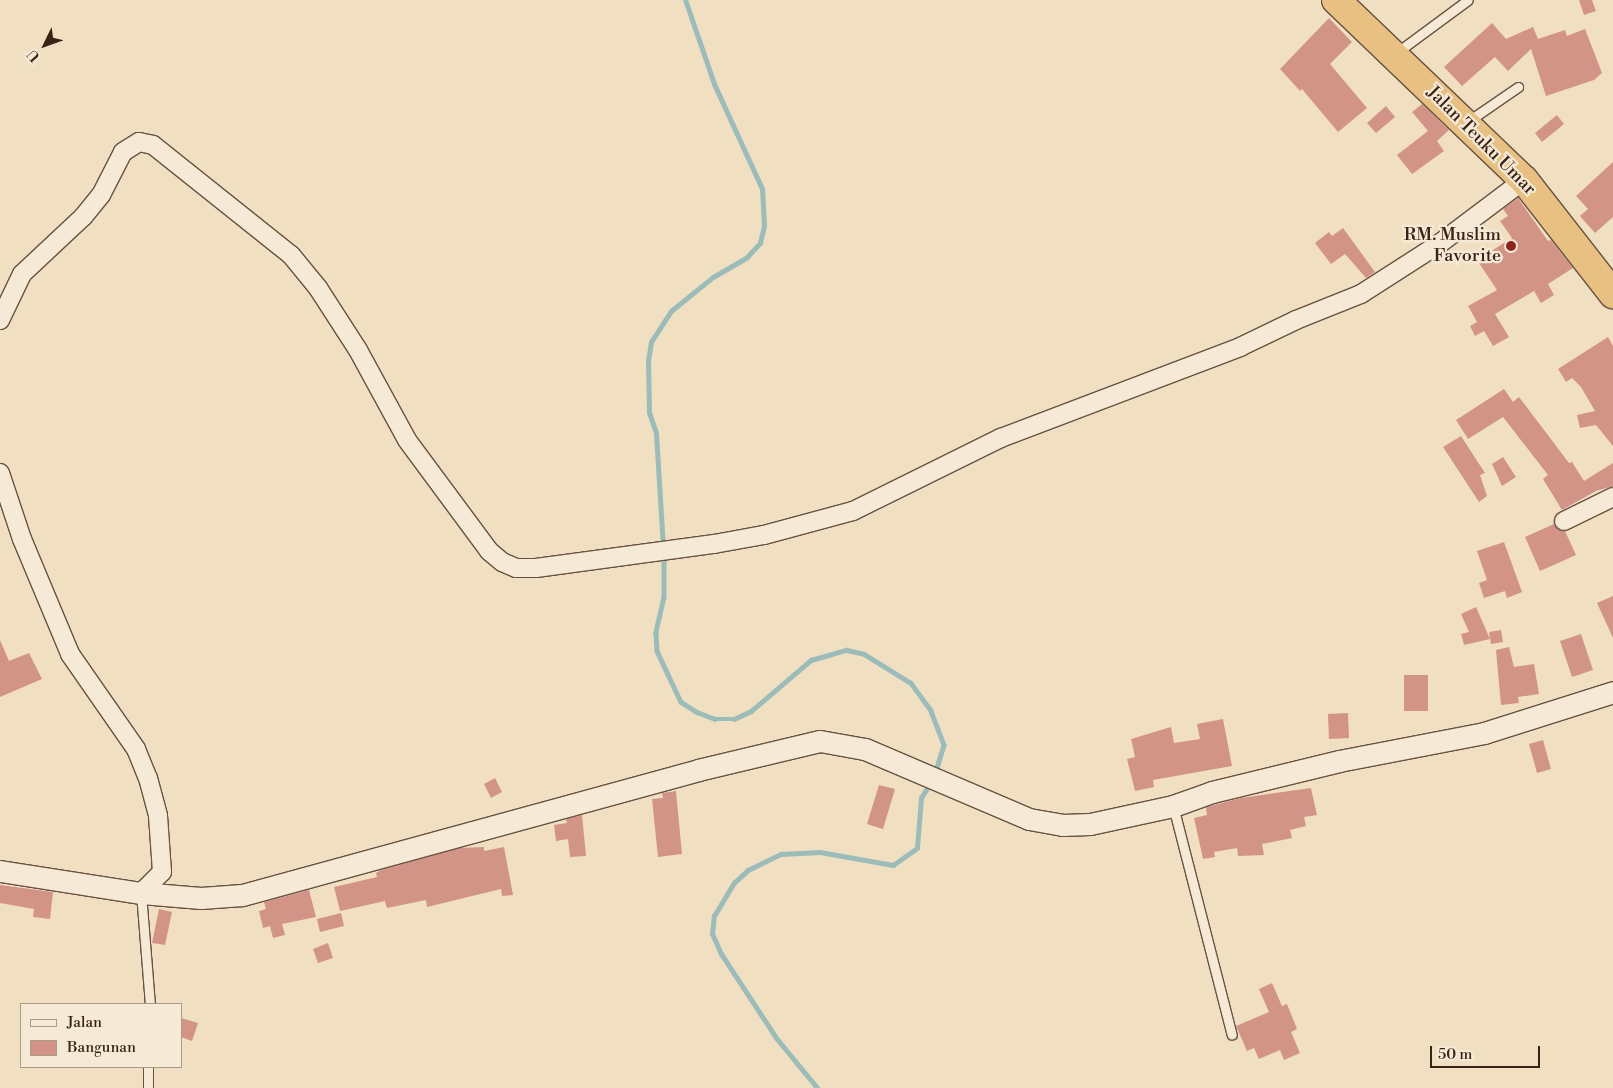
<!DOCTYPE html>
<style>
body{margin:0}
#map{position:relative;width:1613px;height:1088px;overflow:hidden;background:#f1dfc2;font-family:"Libre Bodoni",serif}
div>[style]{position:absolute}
.stream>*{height:4.5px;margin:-2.25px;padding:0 2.25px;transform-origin:2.25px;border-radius:2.25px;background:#9cbcb9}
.building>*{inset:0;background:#d39488}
.roads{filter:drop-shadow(1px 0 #675242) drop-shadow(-1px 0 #675242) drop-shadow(0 1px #675242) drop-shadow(0 -1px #675242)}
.service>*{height:9px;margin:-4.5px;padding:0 4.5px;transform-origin:4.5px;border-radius:4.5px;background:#f6ead7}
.minor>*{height:18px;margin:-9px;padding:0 9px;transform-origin:9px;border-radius:9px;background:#f6ead7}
.tertiary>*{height:21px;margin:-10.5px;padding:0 10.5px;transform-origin:10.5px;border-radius:10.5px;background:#f6ead7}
.trunk>*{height:28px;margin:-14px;padding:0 14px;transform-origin:14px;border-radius:14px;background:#e8c081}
.dots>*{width:14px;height:14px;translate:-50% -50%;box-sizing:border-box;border:2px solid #f6ead7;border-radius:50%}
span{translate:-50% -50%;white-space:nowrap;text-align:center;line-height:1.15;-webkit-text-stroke:4.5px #f6ead7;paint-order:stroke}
.street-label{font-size:18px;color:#392317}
.poi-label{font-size:18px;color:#392317}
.right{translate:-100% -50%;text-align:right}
.legend{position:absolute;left:20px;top:1003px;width:162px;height:65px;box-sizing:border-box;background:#f6ead7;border:1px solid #aa9a8a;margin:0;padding:6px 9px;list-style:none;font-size:15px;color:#392317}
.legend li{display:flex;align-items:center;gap:10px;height:25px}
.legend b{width:25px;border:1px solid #aa9a8a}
.north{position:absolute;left:20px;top:20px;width:50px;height:50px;-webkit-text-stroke:4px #f6ead7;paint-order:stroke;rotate:228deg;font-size:14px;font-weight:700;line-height:20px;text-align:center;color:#392317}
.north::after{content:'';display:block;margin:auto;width:18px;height:22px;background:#392317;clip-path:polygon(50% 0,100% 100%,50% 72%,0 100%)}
.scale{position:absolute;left:1430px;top:1046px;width:110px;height:22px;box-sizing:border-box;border:2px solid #392317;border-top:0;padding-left:6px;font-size:15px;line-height:18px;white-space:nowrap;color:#392317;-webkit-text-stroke:4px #f6ead7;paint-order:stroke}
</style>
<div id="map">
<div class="stream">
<i style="left:663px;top:548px;width:115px;rotate:-93.5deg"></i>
<i style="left:656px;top:433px;width:21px;rotate:-109deg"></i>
<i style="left:649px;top:413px;width:52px;rotate:-91.1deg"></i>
<i style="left:648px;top:361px;width:19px;rotate:-81deg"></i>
<i style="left:651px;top:342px;width:37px;rotate:-57deg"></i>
<i style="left:671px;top:311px;width:54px;rotate:-39deg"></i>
<i style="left:713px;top:277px;width:39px;rotate:-30deg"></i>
<i style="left:747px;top:257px;width:19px;rotate:-47deg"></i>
<i style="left:760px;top:243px;width:17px;rotate:-77deg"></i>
<i style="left:764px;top:226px;width:37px;rotate:-93deg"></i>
<i style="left:762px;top:189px;width:115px;rotate:-114.6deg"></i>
<i style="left:714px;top:84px;width:89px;rotate:-109deg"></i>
<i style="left:664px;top:556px;width:41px;rotate:90deg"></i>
<i style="left:664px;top:597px;width:37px;rotate:103deg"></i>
<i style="left:656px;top:633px;width:18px;rotate:87deg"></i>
<i style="left:657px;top:651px;width:56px;rotate:64.8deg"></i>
<i style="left:681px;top:702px;width:19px;rotate:32deg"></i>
<i style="left:697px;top:712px;width:19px;rotate:21deg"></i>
<i style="left:715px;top:719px;width:19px"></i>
<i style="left:734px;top:719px;width:19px;rotate:-25deg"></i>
<i style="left:751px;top:711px;width:79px;rotate:-40.4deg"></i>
<i style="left:811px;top:660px;width:37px;rotate:-16deg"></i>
<i style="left:847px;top:650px;width:17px;rotate:13deg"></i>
<i style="left:864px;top:654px;width:55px;rotate:31.7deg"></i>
<i style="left:911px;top:683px;width:34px;rotate:54deg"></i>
<i style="left:931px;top:711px;width:36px;rotate:69deg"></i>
<i style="left:944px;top:745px;width:28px;rotate:107deg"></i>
<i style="left:817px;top:1088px;width:65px;rotate:-129.4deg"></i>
<i style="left:776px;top:1038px;width:100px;rotate:-123.2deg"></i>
<i style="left:721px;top:954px;width:22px;rotate:-114deg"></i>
<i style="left:712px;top:934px;width:18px;rotate:-84deg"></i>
<i style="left:714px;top:916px;width:39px;rotate:-59deg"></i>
<i style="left:734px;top:883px;width:19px;rotate:-43deg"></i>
<i style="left:748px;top:870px;width:37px;rotate:-26deg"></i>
<i style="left:781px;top:854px;width:39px;rotate:-3deg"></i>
<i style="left:820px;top:852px;width:74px;rotate:10.1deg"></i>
<i style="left:893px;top:865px;width:29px;rotate:-35deg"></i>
<i style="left:917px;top:848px;width:50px;rotate:-85.4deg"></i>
<i style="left:921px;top:798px;width:17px;rotate:-59deg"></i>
</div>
<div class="building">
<i style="clip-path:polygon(1579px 0,1592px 0,1596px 11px,1584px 15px)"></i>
<i style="clip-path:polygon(1329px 18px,1352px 42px,1330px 64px,1367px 108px,1338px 132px,1302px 89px,1300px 91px,1280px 69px)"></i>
<i style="clip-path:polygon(1492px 23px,1506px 39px,1533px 27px,1538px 39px,1565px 30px,1567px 36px,1585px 29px,1602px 73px,1594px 80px,1546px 96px,1531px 49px,1508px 71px,1495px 57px,1462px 86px,1444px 67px)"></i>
<i style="clip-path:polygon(1422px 104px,1449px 130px,1437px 141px,1444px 151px,1412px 174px,1397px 155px,1428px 131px,1412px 112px)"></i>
<i style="clip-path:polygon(1386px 106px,1395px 117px,1376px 133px,1367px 123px)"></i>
<i style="clip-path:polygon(1557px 115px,1564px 124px,1542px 142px,1535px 133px)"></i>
<i style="clip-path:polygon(1613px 162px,1613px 217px,1595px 233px,1580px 216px,1588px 209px,1576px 196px)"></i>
<i style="clip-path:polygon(1518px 198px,1548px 241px,1551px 240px,1573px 268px,1548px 284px,1554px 295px,1541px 303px,1534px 291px,1495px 314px,1509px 337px,1493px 346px,1484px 331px,1475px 336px,1470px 326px,1477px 322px,1468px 306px,1497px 290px,1477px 260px,1512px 238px,1500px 221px,1508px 216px,1503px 209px)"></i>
<i style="clip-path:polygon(1343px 228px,1375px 272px,1366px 278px,1345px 254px,1331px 264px,1315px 243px,1329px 232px,1332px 236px)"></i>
<i style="clip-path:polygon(1608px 337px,1613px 346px,1613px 446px,1596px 425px,1580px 428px,1577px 415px,1595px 411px,1581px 387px,1572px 378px,1566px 382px,1558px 369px)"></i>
<i style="clip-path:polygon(1504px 389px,1513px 402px,1519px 397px,1569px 463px,1572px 462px,1584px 481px,1613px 463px,1613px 486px,1596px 491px,1562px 510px,1543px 479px,1548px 475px,1503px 417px,1468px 439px,1456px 420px)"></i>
<i style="clip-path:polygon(1461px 436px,1485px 473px,1480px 475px,1487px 496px,1479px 502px,1443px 447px)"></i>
<i style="clip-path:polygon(1503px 457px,1516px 477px,1502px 486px,1492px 464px)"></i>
<i style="clip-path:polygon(1554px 524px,1559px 530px,1565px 531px,1576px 555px,1540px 571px,1525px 537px)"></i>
<i style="clip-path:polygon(1504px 542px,1522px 592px,1507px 598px,1505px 591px,1484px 598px,1479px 583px,1487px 580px,1477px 551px)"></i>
<i style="clip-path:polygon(1613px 596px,1613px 638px,1597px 603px)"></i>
<i style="clip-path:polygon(1476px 607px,1490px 639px,1464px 645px,1461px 634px,1469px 632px,1461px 614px)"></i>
<i style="clip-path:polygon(1501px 630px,1503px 642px,1491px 644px,1489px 632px)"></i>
<i style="clip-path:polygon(1581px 634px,1593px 670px,1572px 677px,1560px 641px)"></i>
<i style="clip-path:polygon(0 640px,9px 661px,29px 653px,42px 679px,0 697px)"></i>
<i style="clip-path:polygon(1509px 647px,1514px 667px,1534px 664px,1539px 694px,1518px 697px,1519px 703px,1501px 705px,1496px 650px)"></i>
<i style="clip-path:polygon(1404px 675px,1428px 675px,1428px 711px,1404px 711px)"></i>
<i style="clip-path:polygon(1348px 713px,1349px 738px,1329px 739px,1328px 714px)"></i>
<i style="clip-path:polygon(1223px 719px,1232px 766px,1153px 780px,1154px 787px,1135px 791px,1127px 759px,1135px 757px,1131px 739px,1171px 727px,1174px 743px,1200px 739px,1197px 724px)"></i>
<i style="clip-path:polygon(1543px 740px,1551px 769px,1537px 773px,1529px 744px)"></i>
<i style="clip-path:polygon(495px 778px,502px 792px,491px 798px,484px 784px)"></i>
<i style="clip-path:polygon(879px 785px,895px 789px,883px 829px,867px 824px)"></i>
<i style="clip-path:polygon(1311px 788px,1317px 815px,1304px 817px,1306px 826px,1290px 830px,1292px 838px,1262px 844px,1264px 855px,1238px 856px,1237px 848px,1214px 852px,1215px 857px,1203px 859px,1194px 818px,1207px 815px,1206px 807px,1241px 798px)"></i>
<i style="clip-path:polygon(676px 791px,682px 854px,658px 857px,652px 799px,663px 798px,662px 793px)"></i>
<i style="clip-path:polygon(582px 815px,586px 856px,570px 857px,568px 839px,556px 841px,554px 825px,567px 823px,566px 819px)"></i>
<i style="clip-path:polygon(484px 847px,484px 851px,504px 847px,513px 895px,502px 896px,501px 889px,427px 907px,426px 900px,387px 908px,385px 901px,340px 911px,334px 887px,377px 877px,376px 873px,381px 870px,459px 848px)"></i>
<i style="clip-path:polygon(0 885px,53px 892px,50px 919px,33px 917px,34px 909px,0 903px)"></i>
<i style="clip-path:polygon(309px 890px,316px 917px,282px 924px,285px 935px,273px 938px,270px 926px,263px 928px,259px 911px,266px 909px,264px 902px)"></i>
<i style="clip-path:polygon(159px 909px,172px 912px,165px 945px,152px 943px)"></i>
<i style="clip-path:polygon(341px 913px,344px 926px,320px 932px,317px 919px)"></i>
<i style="clip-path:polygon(328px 943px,333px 958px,318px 963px,313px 949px)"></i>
<i style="clip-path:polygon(1272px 983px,1282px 1006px,1287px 1004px,1297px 1029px,1291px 1032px,1300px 1053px,1284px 1060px,1280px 1050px,1259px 1059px,1254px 1048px,1247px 1051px,1236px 1026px,1269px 1012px,1259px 989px)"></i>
<i style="clip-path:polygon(181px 1018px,198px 1023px,192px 1041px,181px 1037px)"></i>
</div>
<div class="roads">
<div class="service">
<i style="left:1396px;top:53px;width:89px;rotate:-36.4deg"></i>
<i style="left:1467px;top:122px;width:62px;rotate:-34.5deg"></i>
<i style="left:1173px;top:806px;width:236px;rotate:75.6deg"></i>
<i style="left:141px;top:893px;width:111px;rotate:85.4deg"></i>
<i style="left:148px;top:1067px;width:21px;rotate:90deg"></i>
</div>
<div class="minor">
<i style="left:0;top:320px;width:51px;rotate:-64.4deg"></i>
<i style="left:22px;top:274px;width:83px;rotate:-43.1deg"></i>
<i style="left:83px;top:217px;width:28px;rotate:-51deg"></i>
<i style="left:101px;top:195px;width:48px;rotate:-62.9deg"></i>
<i style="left:123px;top:152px;width:19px;rotate:-32deg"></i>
<i style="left:139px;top:142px;width:14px;rotate:12deg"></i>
<i style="left:153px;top:145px;width:176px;rotate:38.6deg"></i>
<i style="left:291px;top:255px;width:43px;rotate:50.7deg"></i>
<i style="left:318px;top:288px;width:74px;rotate:57.2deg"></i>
<i style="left:358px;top:350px;width:102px;rotate:61.4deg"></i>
<i style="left:407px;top:440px;width:138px;rotate:53.5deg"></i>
<i style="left:489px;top:551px;width:17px;rotate:40deg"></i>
<i style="left:502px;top:562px;width:15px;rotate:23deg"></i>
<i style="left:516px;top:568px;width:20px"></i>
<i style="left:536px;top:568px;width:180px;rotate:-7.7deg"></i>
<i style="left:714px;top:544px;width:51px;rotate:-10.2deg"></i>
<i style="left:764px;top:535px;width:92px;rotate:-15.1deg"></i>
<i style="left:853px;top:511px;width:165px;rotate:-26.3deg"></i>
<i style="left:1001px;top:438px;width:256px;rotate:-20.8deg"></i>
<i style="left:1240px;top:347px;width:62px;rotate:-25.7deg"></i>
<i style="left:1296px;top:320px;width:70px;rotate:-21.8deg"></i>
<i style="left:1361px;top:294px;width:93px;rotate:-32.7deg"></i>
<i style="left:1439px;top:244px;width:106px;rotate:-37deg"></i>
<i style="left:0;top:473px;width:70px;rotate:71.6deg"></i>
<i style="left:22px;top:539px;width:125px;rotate:67.3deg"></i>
<i style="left:70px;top:654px;width:116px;rotate:55.2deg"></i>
<i style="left:136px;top:749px;width:31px;rotate:68deg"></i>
<i style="left:148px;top:778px;width:39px;rotate:75deg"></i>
<i style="left:158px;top:816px;width:56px;rotate:85.9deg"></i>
<i style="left:162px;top:872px;width:30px;rotate:135deg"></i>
<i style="left:1564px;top:521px;width:55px;rotate:-26.1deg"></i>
</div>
<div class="tertiary">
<i style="left:0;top:871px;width:143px;rotate:8.9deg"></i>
<i style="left:141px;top:893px;width:60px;rotate:4.8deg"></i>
<i style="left:201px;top:898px;width:41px;rotate:-4.2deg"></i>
<i style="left:242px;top:895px;width:473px;rotate:-15.3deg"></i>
<i style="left:698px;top:770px;width:125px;rotate:-13.4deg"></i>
<i style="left:820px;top:741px;width:46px;rotate:10.1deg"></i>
<i style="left:865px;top:749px;width:178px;rotate:23.1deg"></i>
<i style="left:1029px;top:819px;width:34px;rotate:10deg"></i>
<i style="left:1062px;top:825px;width:28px;rotate:-2deg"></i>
<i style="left:1090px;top:824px;width:85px;rotate:-12.2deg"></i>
<i style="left:1173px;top:806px;width:41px;rotate:-19.7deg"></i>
<i style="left:1212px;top:792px;width:131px;rotate:-13.7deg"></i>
<i style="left:1339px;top:761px;width:148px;rotate:-10.9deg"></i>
<i style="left:1484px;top:733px;width:135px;rotate:-17.6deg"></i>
</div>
<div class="trunk">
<i style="left:1336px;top:0;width:260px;rotate:43.8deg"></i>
<i style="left:1524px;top:180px;width:145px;rotate:52deg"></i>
</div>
</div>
<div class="dots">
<i style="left:1511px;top:246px;background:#8f2418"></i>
</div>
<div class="street-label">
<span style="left:1481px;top:141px;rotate:45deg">Jalan Teuku Umar</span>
</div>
<div class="poi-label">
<span class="right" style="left:1501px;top:246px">RM. Muslim<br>Favorite</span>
</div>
<ul class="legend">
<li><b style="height:6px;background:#f6ead7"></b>Jalan</li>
<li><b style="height:14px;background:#d39488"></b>Bangunan</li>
</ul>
<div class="north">U</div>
<div class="scale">50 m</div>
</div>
